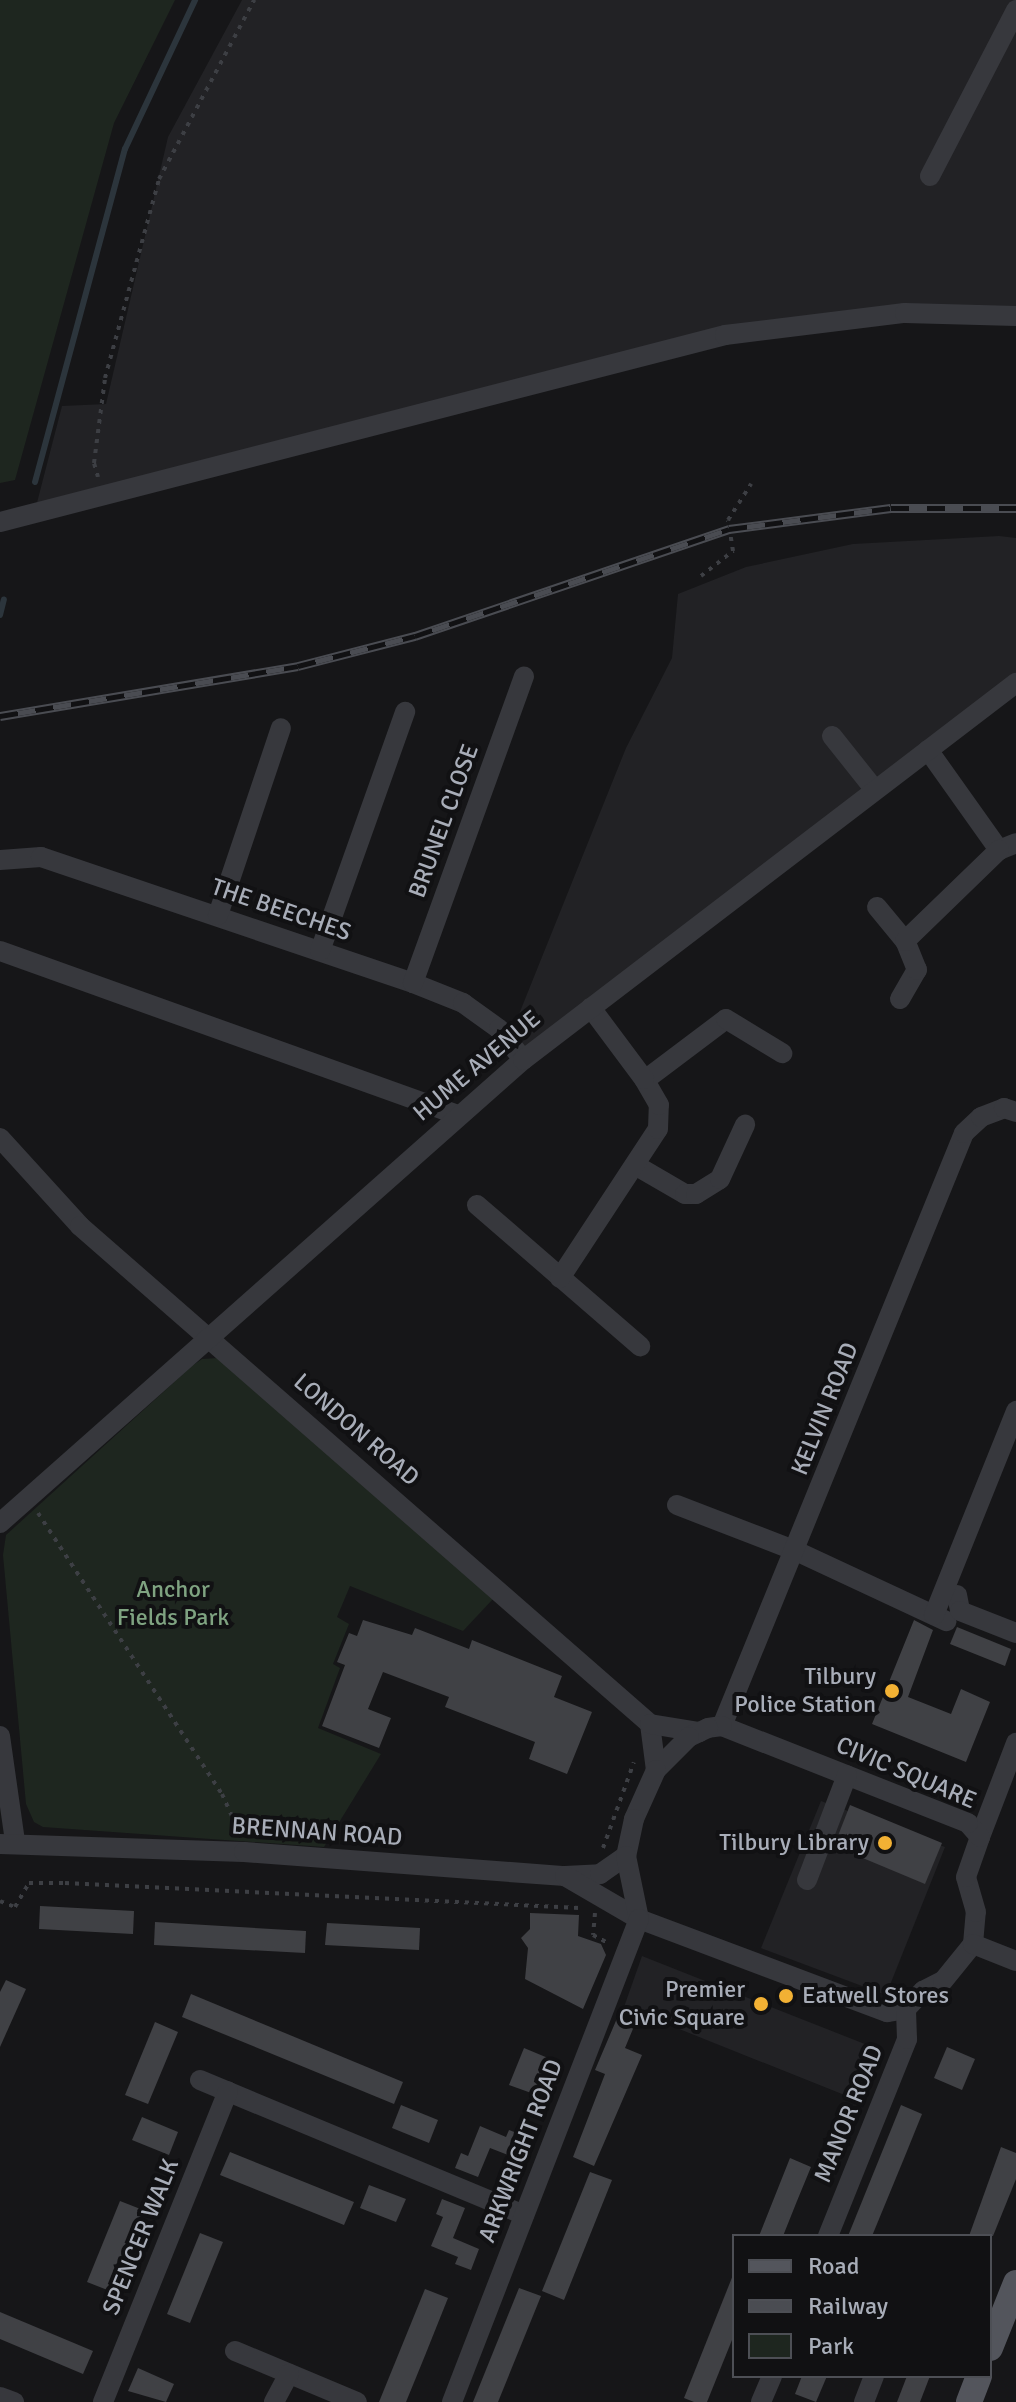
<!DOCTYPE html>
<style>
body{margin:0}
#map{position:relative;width:1016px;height:2402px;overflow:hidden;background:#161618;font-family:Signika,sans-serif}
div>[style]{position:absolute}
.built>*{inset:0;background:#222225}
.green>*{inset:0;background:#1e261f}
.stream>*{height:6px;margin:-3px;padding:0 3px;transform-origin:3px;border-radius:3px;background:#2c353c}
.building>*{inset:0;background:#404145}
.path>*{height:4px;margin-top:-2px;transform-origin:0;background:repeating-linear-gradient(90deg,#3d3f44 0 4px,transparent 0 10px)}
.minor>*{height:20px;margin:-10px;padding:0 10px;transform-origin:10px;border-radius:10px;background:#37383d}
.major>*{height:26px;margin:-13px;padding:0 13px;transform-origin:13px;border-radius:13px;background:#53555c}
.rail>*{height:9px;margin-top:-4.5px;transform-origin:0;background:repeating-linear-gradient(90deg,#111113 0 18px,#4a4c52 0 36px);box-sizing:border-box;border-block:2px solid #4a4c52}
.dots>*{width:22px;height:22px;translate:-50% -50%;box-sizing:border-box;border:4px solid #111113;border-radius:50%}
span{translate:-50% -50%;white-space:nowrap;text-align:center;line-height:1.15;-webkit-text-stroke:8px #111113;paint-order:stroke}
.street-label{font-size:24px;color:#a8adb8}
.park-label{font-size:24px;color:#7fa381}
.poi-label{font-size:24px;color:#a8adb8}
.right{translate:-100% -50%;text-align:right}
.left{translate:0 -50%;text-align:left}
.legend{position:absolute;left:732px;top:2234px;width:260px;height:144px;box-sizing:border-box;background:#111113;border:2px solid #4d4f55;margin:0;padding:10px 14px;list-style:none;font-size:24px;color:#a8adb8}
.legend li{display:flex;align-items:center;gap:16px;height:40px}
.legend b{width:40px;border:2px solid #4d4f55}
</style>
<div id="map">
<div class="built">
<i style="clip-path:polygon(242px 0,1016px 0,1016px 321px,908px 319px,724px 342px,32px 522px,62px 406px,106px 404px,168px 137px)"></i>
<i style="clip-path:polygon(999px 536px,1016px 538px,1016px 681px,523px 1059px,509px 1039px,626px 748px,672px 658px,678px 594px,746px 567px,853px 544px)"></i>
<i style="clip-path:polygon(821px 1801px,945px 1847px,886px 1995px,761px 1948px)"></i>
<i style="clip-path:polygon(642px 1956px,880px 2050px,862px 2102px,624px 2007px)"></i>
</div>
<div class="green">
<i style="clip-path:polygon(0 0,175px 0,114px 123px,15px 480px,0 483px)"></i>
<i style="clip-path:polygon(219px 1358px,493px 1599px,463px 1631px,350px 1586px,337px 1617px,349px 1624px,333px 1664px,340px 1668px,318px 1728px,381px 1754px,324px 1847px,43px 1827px,34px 1822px,26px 1804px,3px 1555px,6px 1535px,192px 1366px,202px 1359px)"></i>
</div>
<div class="stream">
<i style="left:35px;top:482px;width:345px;rotate:-74.9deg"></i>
<i style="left:125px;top:149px;width:165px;rotate:-64.8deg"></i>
<i style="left:0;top:615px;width:16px;rotate:-76deg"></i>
</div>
<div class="building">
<i style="clip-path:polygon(363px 1620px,412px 1635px,415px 1628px,469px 1649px,472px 1640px,562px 1676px,554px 1697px,592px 1712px,567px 1774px,529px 1759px,535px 1742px,445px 1707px,449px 1697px,383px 1672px,368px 1709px,391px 1718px,379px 1748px,322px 1726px,345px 1665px,337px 1662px,349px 1633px,357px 1636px)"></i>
<i style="clip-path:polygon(914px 1620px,933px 1630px,908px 1697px,951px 1714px,961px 1689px,990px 1702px,966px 1762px,872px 1724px)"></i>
<i style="clip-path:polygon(957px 1627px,1011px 1649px,1005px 1666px,950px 1644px)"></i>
<i style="clip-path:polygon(850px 1805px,942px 1843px,925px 1884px,834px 1846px)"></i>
<i style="clip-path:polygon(40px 1906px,134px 1911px,133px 1934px,39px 1929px)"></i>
<i style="clip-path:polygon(530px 1913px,579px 1915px,578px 1936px,601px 1944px,606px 1955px,583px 2009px,525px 1979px,528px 1948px,521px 1938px,530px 1929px)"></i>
<i style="clip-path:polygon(155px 1922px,306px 1931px,305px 1953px,154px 1945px)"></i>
<i style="clip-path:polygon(327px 1923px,420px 1928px,419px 1950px,325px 1945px)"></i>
<i style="clip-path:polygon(6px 1980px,26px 1989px,0 2047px,0 1992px)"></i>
<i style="clip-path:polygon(191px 1994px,403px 2082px,394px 2104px,182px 2017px)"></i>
<i style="clip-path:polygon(618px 2016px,635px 2024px,625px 2048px,642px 2055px,594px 2166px,573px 2157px,605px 2074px,595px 2070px)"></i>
<i style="clip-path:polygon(155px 2022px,178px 2032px,148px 2104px,125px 2095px)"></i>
<i style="clip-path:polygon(947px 2047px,975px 2059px,962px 2090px,934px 2078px)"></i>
<i style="clip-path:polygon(524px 2048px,548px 2058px,534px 2094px,509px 2085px)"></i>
<i style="clip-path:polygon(401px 2105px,438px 2120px,429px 2143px,392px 2128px)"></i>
<i style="clip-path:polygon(901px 2105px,922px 2114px,905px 2156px,872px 2236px,848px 2236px)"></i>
<i style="clip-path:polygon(142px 2117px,178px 2132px,169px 2155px,132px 2140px)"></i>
<i style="clip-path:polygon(480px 2126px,506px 2137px,509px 2130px,525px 2136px,516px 2158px,490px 2148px,478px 2177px,455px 2168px,461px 2153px,468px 2156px)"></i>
<i style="clip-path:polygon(1001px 2147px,1016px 2153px,1016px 2179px,993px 2236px,969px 2236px)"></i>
<i style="clip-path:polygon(230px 2152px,354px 2202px,344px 2225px,220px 2175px)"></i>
<i style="clip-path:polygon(790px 2158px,811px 2167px,797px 2201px,783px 2236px,759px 2236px)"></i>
<i style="clip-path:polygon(590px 2172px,612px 2180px,564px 2300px,542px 2291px)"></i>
<i style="clip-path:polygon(369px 2185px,406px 2199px,396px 2222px,360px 2208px)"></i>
<i style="clip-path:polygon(442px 2199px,465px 2208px,453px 2238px,479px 2249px,471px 2270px,455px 2264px,458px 2257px,431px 2246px,443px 2217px,436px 2214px)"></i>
<i style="clip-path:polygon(120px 2201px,143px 2210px,110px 2291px,87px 2282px)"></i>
<i style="clip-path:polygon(200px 2233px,223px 2242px,190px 2323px,167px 2314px)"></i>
<i style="clip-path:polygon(733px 2275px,734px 2335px,707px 2402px,694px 2402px,684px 2398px)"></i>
<i style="clip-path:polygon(519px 2288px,541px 2296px,498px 2402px,473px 2402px)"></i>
<i style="clip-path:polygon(425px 2289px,448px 2298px,424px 2358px,406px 2402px,379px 2402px)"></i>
<i style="clip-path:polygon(0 2312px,93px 2351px,83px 2374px,0 2339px)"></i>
<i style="clip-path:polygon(138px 2368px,174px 2384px,166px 2402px,128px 2391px)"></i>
<i style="clip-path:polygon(802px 2376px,827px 2376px,816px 2402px,795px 2394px)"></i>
<i style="clip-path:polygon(907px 2376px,930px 2376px,920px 2402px,897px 2402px)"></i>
</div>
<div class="path">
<i style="left:98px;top:477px;width:15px;rotate:-106deg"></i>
<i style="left:94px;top:463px;width:86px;rotate:-82.6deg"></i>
<i style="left:105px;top:378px;width:206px;rotate:-74.8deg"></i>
<i style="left:159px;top:179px;width:203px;rotate:-62deg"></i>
<i style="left:701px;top:576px;width:41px;rotate:-38deg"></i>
<i style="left:733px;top:551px;width:31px;rotate:-99deg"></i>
<i style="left:728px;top:520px;width:43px;rotate:-57.4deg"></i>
<i style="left:38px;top:1513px;width:336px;rotate:56.8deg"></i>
<i style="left:222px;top:1794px;width:44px;rotate:65.8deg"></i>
<i style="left:603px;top:1848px;width:91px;rotate:-70.2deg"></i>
<i style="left:0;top:1901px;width:16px;rotate:22deg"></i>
<i style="left:15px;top:1907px;width:28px;rotate:-60deg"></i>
<i style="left:29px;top:1883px;width:36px"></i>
<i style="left:65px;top:1883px;width:515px;rotate:2.78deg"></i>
<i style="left:595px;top:1913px;width:22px;rotate:95deg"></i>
<i style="left:593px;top:1935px;width:17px;rotate:28deg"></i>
</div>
<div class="minor">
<i style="left:930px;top:176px;width:187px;rotate:-62.6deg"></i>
<i style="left:0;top:522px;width:749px;rotate:-14.46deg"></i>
<i style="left:725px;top:335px;width:181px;rotate:-7deg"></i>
<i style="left:905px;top:313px;width:111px;rotate:1.5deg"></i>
<i style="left:832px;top:736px;width:69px;rotate:51.5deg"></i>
<i style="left:928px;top:750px;width:123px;rotate:54.6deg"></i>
<i style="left:999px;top:850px;width:18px;rotate:-22deg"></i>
<i style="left:0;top:860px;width:41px;rotate:-4.2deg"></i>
<i style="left:41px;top:857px;width:393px;rotate:18.7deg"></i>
<i style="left:413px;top:983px;width:54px;rotate:21.8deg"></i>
<i style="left:463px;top:1003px;width:44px;rotate:35.8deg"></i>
<i style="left:499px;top:1029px;width:39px;rotate:52deg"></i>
<i style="left:877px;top:907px;width:44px;rotate:50.5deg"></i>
<i style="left:218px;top:915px;width:197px;rotate:-71.4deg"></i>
<i style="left:0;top:951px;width:486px;rotate:19.7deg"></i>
<i style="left:320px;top:951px;width:254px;rotate:-70.4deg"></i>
<i style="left:413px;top:983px;width:326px;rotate:-70.1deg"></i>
<i style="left:900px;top:999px;width:34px;rotate:-60deg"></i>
<i style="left:917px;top:970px;width:31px;rotate:-112deg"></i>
<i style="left:905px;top:941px;width:131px;rotate:-44.1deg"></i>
<i style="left:645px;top:1080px;width:101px;rotate:-37deg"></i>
<i style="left:726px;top:1019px;width:66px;rotate:31.3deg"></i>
<i style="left:0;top:1138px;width:119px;rotate:47.7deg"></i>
<i style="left:80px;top:1226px;width:757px;rotate:41.14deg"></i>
<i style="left:650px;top:1724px;width:46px;rotate:82.6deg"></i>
<i style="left:635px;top:1165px;width:58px;rotate:30.1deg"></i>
<i style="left:685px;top:1194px;width:11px"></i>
<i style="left:696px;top:1194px;width:28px;rotate:-32deg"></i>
<i style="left:720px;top:1179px;width:60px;rotate:-65.2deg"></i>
<i style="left:477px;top:1205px;width:216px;rotate:40.9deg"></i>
<i style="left:560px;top:1278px;width:178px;rotate:-56.7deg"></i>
<i style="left:658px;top:1129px;width:24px;rotate:-88deg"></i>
<i style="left:659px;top:1105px;width:30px;rotate:-120deg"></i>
<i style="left:644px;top:1079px;width:89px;rotate:-126.7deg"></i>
<i style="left:677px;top:1505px;width:128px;rotate:21.1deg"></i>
<i style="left:796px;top:1551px;width:166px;rotate:25deg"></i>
<i style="left:0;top:1523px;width:698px;rotate:-41.52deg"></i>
<i style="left:523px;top:1060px;width:621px;rotate:-37.41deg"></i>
<i style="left:957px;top:1595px;width:16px;rotate:79deg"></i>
<i style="left:960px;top:1611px;width:60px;rotate:21.4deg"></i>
<i style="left:934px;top:1615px;width:220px;rotate:-68.1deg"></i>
<i style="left:650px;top:1724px;width:50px;rotate:9.3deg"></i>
<i style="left:722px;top:1726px;width:640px;rotate:-67.8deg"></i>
<i style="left:964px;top:1133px;width:23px;rotate:-43deg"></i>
<i style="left:981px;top:1117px;width:25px;rotate:-21deg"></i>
<i style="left:1004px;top:1108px;width:13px;rotate:18deg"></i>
<i style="left:0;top:1736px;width:107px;rotate:81.9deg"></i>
<i style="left:980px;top:1837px;width:101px;rotate:-69deg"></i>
<i style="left:0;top:1844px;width:244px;rotate:1.9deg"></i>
<i style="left:244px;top:1852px;width:322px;rotate:4.3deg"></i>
<i style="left:565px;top:1876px;width:35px;rotate:-3deg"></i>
<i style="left:600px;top:1874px;width:32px;rotate:-35deg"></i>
<i style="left:565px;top:1876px;width:86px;rotate:30.2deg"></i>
<i style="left:639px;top:1919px;width:265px;rotate:20.6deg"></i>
<i style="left:887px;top:2012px;width:19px;rotate:-9deg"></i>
<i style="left:906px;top:2009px;width:25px;rotate:-47deg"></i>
<i style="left:923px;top:1991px;width:22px;rotate:-27deg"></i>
<i style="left:943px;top:1981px;width:48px;rotate:-51deg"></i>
<i style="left:973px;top:1944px;width:32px;rotate:-85deg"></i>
<i style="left:976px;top:1912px;width:36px;rotate:-106deg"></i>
<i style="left:966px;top:1877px;width:42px;rotate:-70.7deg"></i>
<i style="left:980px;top:1837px;width:18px;rotate:-131deg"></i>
<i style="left:968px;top:1823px;width:264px;rotate:-158.5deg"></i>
<i style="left:722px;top:1726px;width:14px;rotate:172deg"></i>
<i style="left:708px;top:1728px;width:21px;rotate:155deg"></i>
<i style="left:689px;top:1737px;width:47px;rotate:135deg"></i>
<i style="left:656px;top:1770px;width:54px;rotate:114.2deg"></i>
<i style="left:634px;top:1819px;width:38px;rotate:102deg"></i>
<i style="left:626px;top:1856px;width:64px;rotate:78.3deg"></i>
<i style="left:807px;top:1880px;width:112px;rotate:-69.1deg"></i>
<i style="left:973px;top:1944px;width:46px;rotate:21.6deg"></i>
<i style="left:200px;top:2080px;width:351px;rotate:22.6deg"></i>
<i style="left:828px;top:2236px;width:212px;rotate:-68.1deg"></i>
<i style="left:907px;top:2039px;width:30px;rotate:-92deg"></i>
<i style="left:235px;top:2351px;width:132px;rotate:22.7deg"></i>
<i style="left:0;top:2397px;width:15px;rotate:20deg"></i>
<i style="left:103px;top:2402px;width:335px;rotate:-68.1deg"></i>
<i style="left:274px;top:2402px;width:32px;rotate:-62deg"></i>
<i style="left:452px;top:2402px;width:518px;rotate:-68.84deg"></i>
<i style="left:761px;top:2402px;width:28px;rotate:-67deg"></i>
<i style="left:864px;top:2402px;width:28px;rotate:-69deg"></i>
</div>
<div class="major">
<i style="left:990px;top:2348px;width:70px;rotate:-68.2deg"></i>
<i style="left:969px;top:2402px;width:28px;rotate:-69deg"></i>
</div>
<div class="rail">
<i style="left:0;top:716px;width:302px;rotate:-9.5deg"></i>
<i style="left:298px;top:666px;width:121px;rotate:-14.4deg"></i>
<i style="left:415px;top:636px;width:332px;rotate:-18.8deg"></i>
<i style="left:729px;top:529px;width:163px;rotate:-7.4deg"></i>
<i style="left:891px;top:508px;width:125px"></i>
</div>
<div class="dots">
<i style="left:892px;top:1691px;background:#f2b134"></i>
<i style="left:885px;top:1843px;background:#f2b134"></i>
<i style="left:786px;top:1996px;background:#f2b134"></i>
<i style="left:761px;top:2004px;background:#f2b134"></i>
</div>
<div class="street-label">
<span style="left:444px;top:821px;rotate:-70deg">BRUNEL CLOSE</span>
<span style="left:281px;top:910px;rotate:19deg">THE BEECHES</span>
<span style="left:477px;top:1066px;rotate:-40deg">HUME AVENUE</span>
<span style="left:825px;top:1409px;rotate:-68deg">KELVIN ROAD</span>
<span style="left:356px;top:1430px;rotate:41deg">LONDON ROAD</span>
<span style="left:906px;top:1773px;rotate:23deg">CIVIC SQUARE</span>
<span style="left:317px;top:1832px;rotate:4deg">BRENNAN ROAD</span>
<span style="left:849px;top:2114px;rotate:-68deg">MANOR ROAD</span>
<span style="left:521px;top:2151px;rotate:-69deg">ARKWRIGHT ROAD</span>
<span style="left:141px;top:2237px;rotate:-68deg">SPENCER WALK</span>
</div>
<div class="park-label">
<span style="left:173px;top:1604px">Anchor<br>Fields Park</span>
</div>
<div class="poi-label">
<span class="right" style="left:876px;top:1691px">Tilbury<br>Police Station</span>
<span class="right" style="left:869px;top:1843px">Tilbury Library</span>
<span class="right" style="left:745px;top:2004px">Premier<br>Civic Square</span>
<span class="left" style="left:802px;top:1996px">Eatwell Stores</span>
</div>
<ul class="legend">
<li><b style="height:10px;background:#53555c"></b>Road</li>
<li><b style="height:10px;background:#4a4c52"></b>Railway</li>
<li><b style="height:22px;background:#1e261f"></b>Park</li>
</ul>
</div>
